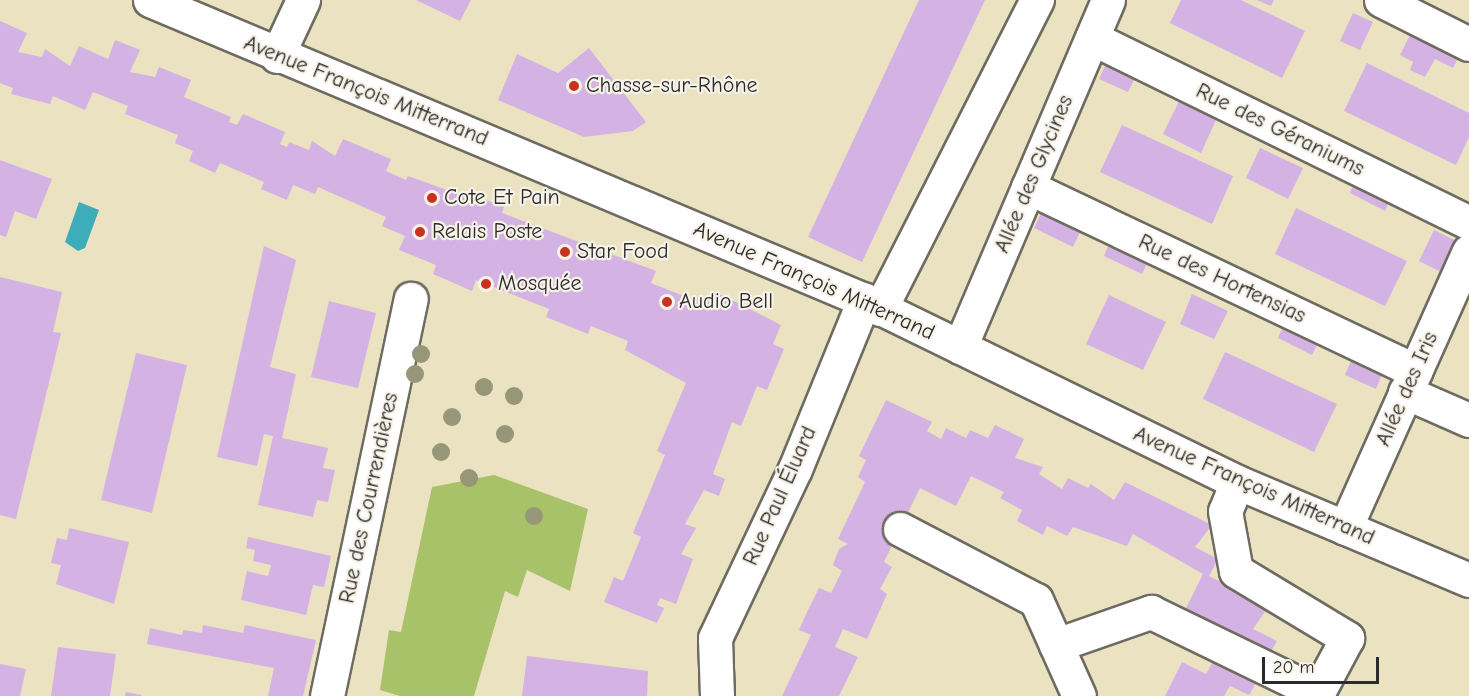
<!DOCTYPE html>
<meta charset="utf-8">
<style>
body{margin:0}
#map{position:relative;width:1469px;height:696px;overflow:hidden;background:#ebe2c1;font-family:"Comic Neue",sans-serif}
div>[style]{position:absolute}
.green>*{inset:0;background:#a7c268}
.water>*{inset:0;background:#3daeb9}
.building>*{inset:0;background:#d5b2e4}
.roads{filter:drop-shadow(2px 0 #6e6b60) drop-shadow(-2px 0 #6e6b60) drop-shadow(0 2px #6e6b60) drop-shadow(0 -2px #6e6b60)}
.minor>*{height:33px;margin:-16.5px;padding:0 16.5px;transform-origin:16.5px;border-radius:16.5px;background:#fff}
.trees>*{width:18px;height:18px;margin:-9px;border-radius:50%;background:#969678}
.dots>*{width:16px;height:16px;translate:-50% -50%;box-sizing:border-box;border:3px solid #f7f3e8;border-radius:50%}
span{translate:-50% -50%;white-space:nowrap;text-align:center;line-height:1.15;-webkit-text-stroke:4.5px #f7f3e8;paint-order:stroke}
.poi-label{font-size:22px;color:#2b2b2b}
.left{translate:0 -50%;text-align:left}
.street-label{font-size:22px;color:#2b2b2b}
.scale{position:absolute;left:1262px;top:657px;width:117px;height:27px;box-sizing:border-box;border:3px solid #2b2b2b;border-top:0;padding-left:8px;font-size:18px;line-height:21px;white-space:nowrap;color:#2b2b2b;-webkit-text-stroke:4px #f7f3e8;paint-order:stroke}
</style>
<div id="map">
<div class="green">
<i style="clip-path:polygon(494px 475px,588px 509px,570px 591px,527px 570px,518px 597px,505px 591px,474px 696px,400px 696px,380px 690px,389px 630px,401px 632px,432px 487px)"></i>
</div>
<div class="water">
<i style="clip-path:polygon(79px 202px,99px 210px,85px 248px,78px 251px,65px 242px)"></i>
</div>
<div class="building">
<i style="clip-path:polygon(416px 0,471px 0,460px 21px)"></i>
<i style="clip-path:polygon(919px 0,985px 0,862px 262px,808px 237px)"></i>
<i style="clip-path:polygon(1181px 0,1241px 0,1305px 31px,1282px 78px,1170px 23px)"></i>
<i style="clip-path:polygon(1257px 0,1274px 0,1271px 6px)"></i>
<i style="clip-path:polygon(1353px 13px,1373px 22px,1360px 50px,1340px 41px)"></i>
<i style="clip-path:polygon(0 21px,27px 33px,18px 52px,42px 57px,45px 49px,70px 66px,79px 46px,108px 59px,115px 40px,140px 50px,130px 72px,155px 77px,159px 67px,191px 80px,184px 97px,231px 117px,229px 122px,237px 125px,243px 114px,285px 132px,280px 144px,287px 147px,289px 142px,309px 150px,312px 141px,335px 156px,343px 139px,391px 159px,386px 171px,406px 180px,408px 176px,469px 198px,471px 194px,504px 207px,502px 213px,656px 271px,651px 283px,694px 300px,695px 296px,710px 302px,714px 291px,781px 325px,773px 344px,784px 349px,767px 390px,757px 386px,741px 426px,732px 422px,713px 474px,725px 479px,719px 496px,704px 490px,685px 524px,696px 528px,681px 554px,693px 559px,676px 604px,660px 598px,657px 605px,664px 608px,657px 623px,604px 602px,614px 577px,623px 581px,641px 537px,633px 533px,665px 455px,657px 451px,686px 383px,625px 350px,628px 341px,591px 326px,588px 334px,546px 317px,549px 309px,476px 280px,472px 291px,433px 274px,436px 265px,399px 250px,405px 236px,382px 226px,386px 217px,318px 187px,315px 194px,293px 185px,287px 200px,261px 189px,264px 182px,220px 163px,215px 173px,189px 161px,193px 151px,175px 143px,178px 135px,125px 114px,128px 106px,93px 92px,85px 110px,53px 96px,50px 104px,11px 94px,13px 88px,0 83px)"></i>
<i style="clip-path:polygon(1414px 27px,1462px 50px,1453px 68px,1435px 59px,1425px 77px,1410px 70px,1413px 62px,1400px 55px)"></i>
<i style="clip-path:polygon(589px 48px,646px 122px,633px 131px,584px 137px,498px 100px,517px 54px,558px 73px)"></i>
<i style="clip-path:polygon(1107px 61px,1137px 74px,1128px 92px,1099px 79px)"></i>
<i style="clip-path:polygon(1367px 63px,1469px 113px,1469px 137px,1456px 165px,1344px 111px)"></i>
<i style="clip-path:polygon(1183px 93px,1220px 111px,1201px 153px,1163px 134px)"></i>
<i style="clip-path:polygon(1122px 125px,1233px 176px,1212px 224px,1100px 172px)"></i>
<i style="clip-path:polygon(1260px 148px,1303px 168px,1288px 199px,1246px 178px)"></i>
<i style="clip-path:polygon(0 160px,52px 179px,36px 219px,15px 211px,6px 237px,0 235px)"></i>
<i style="clip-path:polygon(1357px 177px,1392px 195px,1385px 211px,1350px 193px)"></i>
<i style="clip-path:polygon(1296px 208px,1407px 261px,1385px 306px,1275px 254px)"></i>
<i style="clip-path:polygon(1043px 209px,1082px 228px,1073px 247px,1034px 228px)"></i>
<i style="clip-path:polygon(1434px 230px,1458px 242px,1443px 273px,1419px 261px)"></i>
<i style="clip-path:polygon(1111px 239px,1150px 257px,1142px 274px,1104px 256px)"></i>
<i style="clip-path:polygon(264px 246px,296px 260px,270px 367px,296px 374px,282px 438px,328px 448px,323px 468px,335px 470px,328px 502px,317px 500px,313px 517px,258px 505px,273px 436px,264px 434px,257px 466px,217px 457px)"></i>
<i style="clip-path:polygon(0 277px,62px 292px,53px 332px,61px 333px,16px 519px,0 515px)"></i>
<i style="clip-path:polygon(1192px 294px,1228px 311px,1214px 339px,1180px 324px)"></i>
<i style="clip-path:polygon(1109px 295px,1166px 322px,1143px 370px,1086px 344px)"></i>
<i style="clip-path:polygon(329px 301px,376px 313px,358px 388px,311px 377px)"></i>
<i style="clip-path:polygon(1286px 320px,1321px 337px,1312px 355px,1278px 338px)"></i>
<i style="clip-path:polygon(1225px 352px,1337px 404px,1314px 452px,1203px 399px)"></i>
<i style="clip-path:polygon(136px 353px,187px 365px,152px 513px,101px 500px)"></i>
<i style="clip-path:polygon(1353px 356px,1384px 370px,1376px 389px,1345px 375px)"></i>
<i style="clip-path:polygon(886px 400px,932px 422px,927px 431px,941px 439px,946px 428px,966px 438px,970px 430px,988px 438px,995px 425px,1024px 439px,1015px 458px,1043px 467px,1039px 474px,1062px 489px,1068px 478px,1088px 488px,1091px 484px,1114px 500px,1125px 482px,1212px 525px,1195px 547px,1218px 559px,1209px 576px,1269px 606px,1253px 629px,1277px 641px,1266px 660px,1184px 612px,1203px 574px,1133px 534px,1127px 546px,1073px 527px,1067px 536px,1047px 526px,1043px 535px,1017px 521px,1022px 510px,1000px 498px,1004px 492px,971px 476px,956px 506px,920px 488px,884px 562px,892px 567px,880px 589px,887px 594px,867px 639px,843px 629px,835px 647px,858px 657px,839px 696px,782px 696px,811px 635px,799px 630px,807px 612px,819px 588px,831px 593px,842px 571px,833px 565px,839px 549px,848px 544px,838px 539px,865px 482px,858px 477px,866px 460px,859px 456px)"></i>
<i style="clip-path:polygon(69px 528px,129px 542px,114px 604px,56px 584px,61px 565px,51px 563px,57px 538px,67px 540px)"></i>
<i style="clip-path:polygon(248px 537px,331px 556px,324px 587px,313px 585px,306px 615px,241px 600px,247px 571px,268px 576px,271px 565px,253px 561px,255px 550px,246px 548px)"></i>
<i style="clip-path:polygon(203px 625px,243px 633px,245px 625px,316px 640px,303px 696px,268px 696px,274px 668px,147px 644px,150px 628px,182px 635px,183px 630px,202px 633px)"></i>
<i style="clip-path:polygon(58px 647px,116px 654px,110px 696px,51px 696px)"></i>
<i style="clip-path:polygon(527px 656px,648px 671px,647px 696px,522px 696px)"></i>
<i style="clip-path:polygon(1215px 658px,1258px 679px,1249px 695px,1230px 686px,1224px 696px,1165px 696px,1182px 662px,1206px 674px)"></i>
<i style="clip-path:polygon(0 664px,26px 669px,20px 696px,0 696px)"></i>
<i style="clip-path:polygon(126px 692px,141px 695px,141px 696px,125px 696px)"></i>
</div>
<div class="roads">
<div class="minor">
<i style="left:150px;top:0;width:774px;rotate:22.79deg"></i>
<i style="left:864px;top:300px;width:415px;rotate:26deg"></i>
<i style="left:1237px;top:482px;width:252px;rotate:22.9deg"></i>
<i style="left:1381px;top:0;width:98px;rotate:26.6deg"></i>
<i style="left:1092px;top:38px;width:420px;rotate:26.1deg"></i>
<i style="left:277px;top:56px;width:62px;rotate:-65.1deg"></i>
<i style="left:1028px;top:187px;width:429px;rotate:25.4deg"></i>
<i style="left:880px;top:309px;width:347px;rotate:-63.1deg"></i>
<i style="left:960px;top:347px;width:377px;rotate:-66.9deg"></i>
<i style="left:1405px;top:392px;width:70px;rotate:23.6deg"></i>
<i style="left:1237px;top:482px;width:31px;rotate:112deg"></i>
<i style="left:1225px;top:511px;width:61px;rotate:79.6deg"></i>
<i style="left:1236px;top:571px;width:130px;rotate:31.1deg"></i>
<i style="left:1347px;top:638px;width:66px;rotate:118.1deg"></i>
<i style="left:1345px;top:528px;width:303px;rotate:-65.9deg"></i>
<i style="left:900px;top:529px;width:153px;rotate:27.6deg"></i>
<i style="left:1036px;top:600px;width:105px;rotate:65.9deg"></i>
<i style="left:1056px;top:645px;width:101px;rotate:-19.2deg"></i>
<i style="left:1151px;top:612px;width:186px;rotate:25.9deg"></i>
<i style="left:327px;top:696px;width:406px;rotate:-78.1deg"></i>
<i style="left:717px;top:696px;width:58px;rotate:-92deg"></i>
<i style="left:715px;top:638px;width:187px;rotate:-64.7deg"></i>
<i style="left:795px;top:469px;width:183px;rotate:-67.8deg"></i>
</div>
</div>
<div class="trees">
<i style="left:421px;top:354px"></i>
<i style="left:415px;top:374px"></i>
<i style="left:484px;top:387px"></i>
<i style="left:514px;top:396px"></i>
<i style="left:452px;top:417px"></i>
<i style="left:505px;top:434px"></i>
<i style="left:441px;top:452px"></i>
<i style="left:469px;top:478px"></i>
<i style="left:534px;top:516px"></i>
</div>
<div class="dots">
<i style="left:574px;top:86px;background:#c8321e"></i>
<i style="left:432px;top:198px;background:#c8321e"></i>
<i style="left:420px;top:232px;background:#c8321e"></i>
<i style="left:565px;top:252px;background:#c8321e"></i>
<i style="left:486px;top:284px;background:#c8321e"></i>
<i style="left:667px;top:302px;background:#c8321e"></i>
</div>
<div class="poi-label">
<span class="left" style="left:586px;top:86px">Chasse-sur-Rhône</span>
<span class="left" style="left:444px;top:198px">Cote Et Pain</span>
<span class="left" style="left:432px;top:232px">Relais Poste</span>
<span class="left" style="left:577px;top:252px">Star Food</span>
<span class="left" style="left:498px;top:284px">Mosquée</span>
<span class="left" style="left:679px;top:302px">Audio Bell</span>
</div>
<div class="street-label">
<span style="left:366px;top:91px;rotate:22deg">Avenue François Mitterrand</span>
<span style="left:1280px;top:130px;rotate:26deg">Rue des Géraniums</span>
<span style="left:1034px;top:174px;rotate:-67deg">Allée des Glycines</span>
<span style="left:1222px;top:279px;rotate:25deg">Rue des Hortensias</span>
<span style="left:814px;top:281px;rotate:24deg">Avenue François Mitterrand</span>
<span style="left:1407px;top:389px;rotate:-66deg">Allée des Iris</span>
<span style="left:1254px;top:486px;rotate:24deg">Avenue François Mitterrand</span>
<span style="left:780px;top:496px;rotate:-66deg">Rue Paul Éluard</span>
<span style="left:369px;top:498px;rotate:-78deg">Rue des Courrendières</span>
</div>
<div class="scale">20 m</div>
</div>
